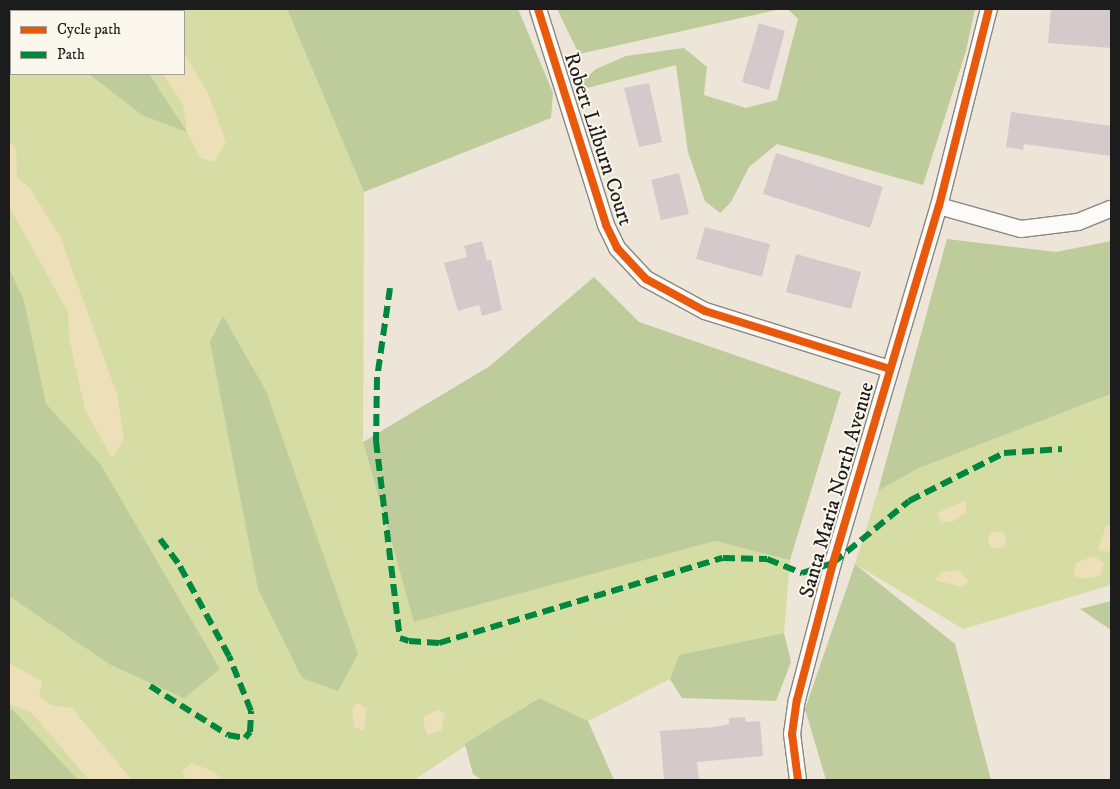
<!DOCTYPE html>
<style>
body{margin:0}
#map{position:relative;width:1120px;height:789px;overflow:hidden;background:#ece5d8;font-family:"IM FELL DW Pica",serif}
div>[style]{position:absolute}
.green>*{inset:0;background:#d5dca4}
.forest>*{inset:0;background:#becb9b}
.sand>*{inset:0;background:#eddfb8}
.round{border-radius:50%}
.building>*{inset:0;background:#d4cacb}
.roads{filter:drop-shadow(1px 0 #8a8781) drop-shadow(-1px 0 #8a8781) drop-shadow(0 1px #8a8781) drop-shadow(0 -1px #8a8781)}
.street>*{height:16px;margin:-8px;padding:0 8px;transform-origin:8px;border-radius:8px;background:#fcfbf9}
.quiet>*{height:6px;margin-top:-3px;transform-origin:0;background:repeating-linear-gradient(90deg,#00873e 0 12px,transparent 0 18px)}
.cycleway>*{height:8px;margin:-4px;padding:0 4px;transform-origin:4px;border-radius:4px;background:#e8590c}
span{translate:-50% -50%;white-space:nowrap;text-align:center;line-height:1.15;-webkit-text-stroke:4px #fbf7ec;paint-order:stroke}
.street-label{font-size:21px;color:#1c1c1c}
.frame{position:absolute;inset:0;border:10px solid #1c1c1c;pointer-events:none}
.legend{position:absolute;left:10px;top:10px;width:175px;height:65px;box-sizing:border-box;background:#fbf7ec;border:1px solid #a29f99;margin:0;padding:6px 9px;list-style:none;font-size:15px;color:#1c1c1c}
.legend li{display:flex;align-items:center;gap:10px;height:25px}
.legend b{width:25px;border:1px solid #a29f99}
</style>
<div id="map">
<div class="green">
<i style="clip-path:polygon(evenodd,9px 9px,287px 9px,364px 192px,363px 442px,414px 622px,715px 541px,790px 560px,784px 633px,679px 655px,670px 679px,588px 721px,538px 698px,414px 780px,9px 780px,9px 9px,11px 11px,184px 11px,184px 74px,11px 74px,11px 11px)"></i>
<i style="clip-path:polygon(1111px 394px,1111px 585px,963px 629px,855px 564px,878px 491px,919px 468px)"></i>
</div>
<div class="forest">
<i style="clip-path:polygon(15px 9px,106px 9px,107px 11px,16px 11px)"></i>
<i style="clip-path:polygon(287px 9px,518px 9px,553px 93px,551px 118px,364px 192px)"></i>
<i style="clip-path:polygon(557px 9px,781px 9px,579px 54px)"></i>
<i style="clip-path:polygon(788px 9px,975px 9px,966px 51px,923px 185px,777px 144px,749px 167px,731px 202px,720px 213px,705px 201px,688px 152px,676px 65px,587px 88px,580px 83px,596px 69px,626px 56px,684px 48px,707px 67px,704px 95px,746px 108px,777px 100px,798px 19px)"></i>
<i style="clip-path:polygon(89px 74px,149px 74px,187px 132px,142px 115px)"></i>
<i style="clip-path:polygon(947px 239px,1056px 252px,1111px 241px,1111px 394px,919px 468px,878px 491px)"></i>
<i style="clip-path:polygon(9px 268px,24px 301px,46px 404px,101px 465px,220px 669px,184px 698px,111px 665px,9px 596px)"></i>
<i style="clip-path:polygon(594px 277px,639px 322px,841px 392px,790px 560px,715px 541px,414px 622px,363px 442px,490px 366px)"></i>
<i style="clip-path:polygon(223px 316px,266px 391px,358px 654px,338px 691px,302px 678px,258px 589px,210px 342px)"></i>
<i style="clip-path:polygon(855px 564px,955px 644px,991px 780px,826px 780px,805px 709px)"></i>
<i style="clip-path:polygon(1111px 601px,1111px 630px,1080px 609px)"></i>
<i style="clip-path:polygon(784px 633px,791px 662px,776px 701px,682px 698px,670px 679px,679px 655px)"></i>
<i style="clip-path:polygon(539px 698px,588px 721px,614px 780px,482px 780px,473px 774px,465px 744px)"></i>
<i style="clip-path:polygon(9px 709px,13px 710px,78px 780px,9px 780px)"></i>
</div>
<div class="sand">
<i style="clip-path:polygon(114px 9px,152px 9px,153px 11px,115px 11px)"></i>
<i style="clip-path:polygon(184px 53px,208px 93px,226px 142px,214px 162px,200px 158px,187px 132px,183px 105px,163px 74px,184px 74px)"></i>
<i style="clip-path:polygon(9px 140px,16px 148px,17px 178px,29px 187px,60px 236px,117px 394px,124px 439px,112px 458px,85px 410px,69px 338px,68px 312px,9px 207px)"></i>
<i style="clip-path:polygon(966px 500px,966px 512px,954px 521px,942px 523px,937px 513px)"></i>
<i style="clip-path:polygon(1111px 524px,1111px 550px,1107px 552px,1098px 549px,1106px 526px)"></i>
<i class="round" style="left:988px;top:531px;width:18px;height:18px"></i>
<i style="clip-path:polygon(1094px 556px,1104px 563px,1100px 576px,1086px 579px,1073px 576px,1076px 563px)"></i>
<i style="clip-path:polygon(958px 570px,969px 581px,961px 587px,935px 580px,942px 572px)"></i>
<i style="clip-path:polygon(9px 663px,42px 681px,39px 696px,51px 705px,72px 708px,132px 780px,89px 780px,31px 712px,9px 704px)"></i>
<i style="clip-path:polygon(358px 703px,367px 709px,364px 731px,354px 727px,352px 709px)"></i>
<i style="clip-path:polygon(438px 710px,445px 714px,441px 731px,427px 735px,423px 722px,425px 716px)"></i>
<i style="clip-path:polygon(191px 763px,213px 771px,223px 780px,186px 780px,182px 771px)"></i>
</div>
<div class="building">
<i style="clip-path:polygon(1051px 9px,1111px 9px,1111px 48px,1048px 43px)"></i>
<i style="clip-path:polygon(759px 23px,785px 31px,769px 90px,742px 82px)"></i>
<i style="clip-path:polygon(649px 83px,662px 142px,639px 147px,624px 88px)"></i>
<i style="clip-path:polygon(1011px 112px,1111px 126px,1111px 156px,1024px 144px,1023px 150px,1006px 147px)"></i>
<i style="clip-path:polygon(776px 153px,883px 187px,870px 228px,763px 194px)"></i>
<i style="clip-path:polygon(679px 173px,689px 214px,661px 220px,651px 180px)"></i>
<i style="clip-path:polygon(705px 227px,770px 244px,762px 277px,696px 259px)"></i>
<i style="clip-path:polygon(482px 241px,487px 261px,491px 260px,502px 310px,482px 316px,479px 305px,458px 311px,444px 263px,467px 257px,464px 246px)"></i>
<i style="clip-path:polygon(796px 254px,861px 272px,851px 309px,786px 292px)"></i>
<i style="clip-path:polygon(745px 717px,746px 722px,760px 721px,763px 756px,697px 762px,699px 780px,664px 780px,660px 731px,715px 727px,729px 724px,729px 718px)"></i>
</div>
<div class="roads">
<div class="street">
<i style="left:538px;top:9px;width:226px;rotate:72.5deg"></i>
<i style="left:606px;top:225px;width:25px;rotate:64deg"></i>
<i style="left:617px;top:248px;width:42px;rotate:46.9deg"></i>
<i style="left:646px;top:279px;width:67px;rotate:28.5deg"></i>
<i style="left:705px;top:311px;width:194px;rotate:17.4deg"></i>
<i style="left:939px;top:206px;width:85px;rotate:15.7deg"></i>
<i style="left:1021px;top:229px;width:57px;rotate:-7deg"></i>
<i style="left:1078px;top:222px;width:35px;rotate:-22deg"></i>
<i style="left:798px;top:780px;width:46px;rotate:-97.4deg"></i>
<i style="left:792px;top:734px;width:34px;rotate:-82deg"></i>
<i style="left:797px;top:700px;width:142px;rotate:-75.3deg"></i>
<i style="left:833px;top:563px;width:372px;rotate:-73.5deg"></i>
<i style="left:939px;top:206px;width:203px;rotate:-75.8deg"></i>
</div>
</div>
<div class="quiet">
<i style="left:390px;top:288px;width:91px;rotate:98.2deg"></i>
<i style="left:377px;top:378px;width:63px;rotate:90.9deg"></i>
<i style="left:376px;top:441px;width:198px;rotate:83.1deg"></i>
<i style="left:400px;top:638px;width:9px;rotate:18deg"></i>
<i style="left:409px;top:641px;width:30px;rotate:4deg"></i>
<i style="left:439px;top:643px;width:296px;rotate:-16.7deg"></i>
<i style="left:723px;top:558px;width:44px;rotate:1.3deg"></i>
<i style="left:767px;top:559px;width:38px;rotate:22deg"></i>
<i style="left:802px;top:573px;width:33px;rotate:-18deg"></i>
<i style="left:833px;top:563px;width:98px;rotate:-39.2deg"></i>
<i style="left:909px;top:501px;width:106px;rotate:-26.8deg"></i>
<i style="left:1004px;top:453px;width:58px;rotate:-3.9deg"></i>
<i style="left:150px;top:686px;width:92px;rotate:32.1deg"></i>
<i style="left:228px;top:735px;width:17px;rotate:10deg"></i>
<i style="left:245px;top:738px;width:8px;rotate:-50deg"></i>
<i style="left:250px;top:732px;width:21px;rotate:-87deg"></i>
<i style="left:251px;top:711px;width:59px;rotate:-111.8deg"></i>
<i style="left:229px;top:656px;width:106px;rotate:-118.7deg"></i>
<i style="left:178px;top:563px;width:30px;rotate:-127deg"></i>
</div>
<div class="cycleway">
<i style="left:538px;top:9px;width:226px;rotate:72.5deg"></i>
<i style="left:606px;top:225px;width:25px;rotate:64deg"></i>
<i style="left:617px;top:248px;width:42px;rotate:46.9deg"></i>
<i style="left:646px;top:279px;width:67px;rotate:28.5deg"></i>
<i style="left:705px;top:311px;width:194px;rotate:17.4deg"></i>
<i style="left:798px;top:780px;width:46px;rotate:-97.4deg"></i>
<i style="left:792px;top:734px;width:34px;rotate:-82deg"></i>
<i style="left:797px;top:700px;width:142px;rotate:-75.3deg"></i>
<i style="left:833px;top:563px;width:372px;rotate:-73.5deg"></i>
<i style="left:939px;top:206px;width:203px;rotate:-75.8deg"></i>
</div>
<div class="street-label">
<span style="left:598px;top:139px;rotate:72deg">Robert Lilburn Court</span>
<span style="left:837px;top:490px;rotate:-74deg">Santa Maria North Avenue</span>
</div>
<div class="frame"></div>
<ul class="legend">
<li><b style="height:6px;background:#e8590c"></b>Cycle path</li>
<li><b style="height:6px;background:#00873e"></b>Path</li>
</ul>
</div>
